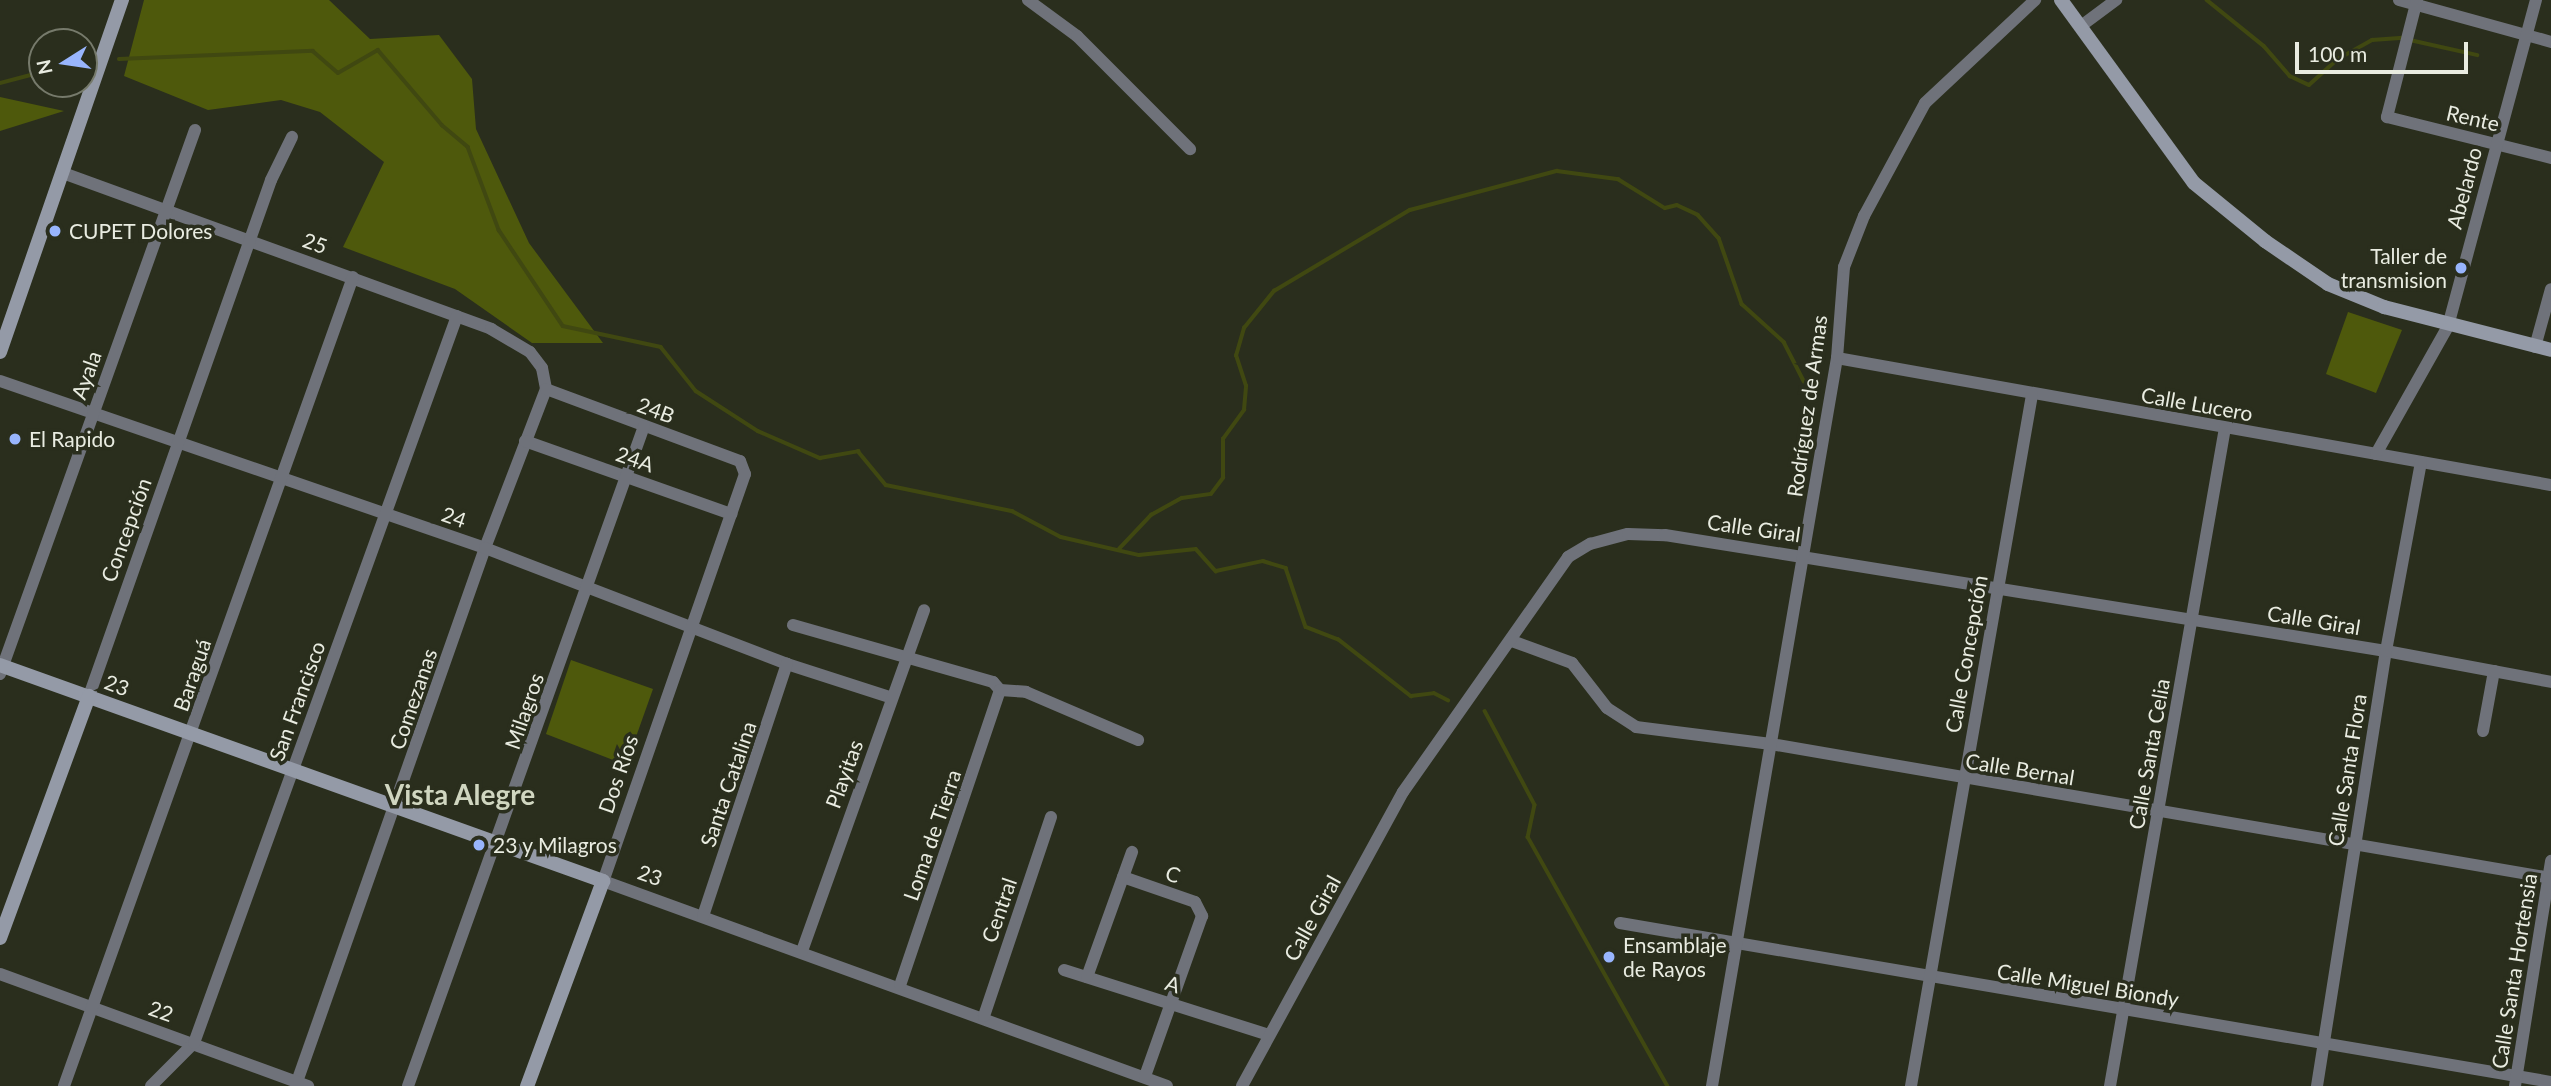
<!DOCTYPE html>
<meta charset="utf-8">
<style>
body{margin:0}
#map{position:relative;width:2551px;height:1086px;overflow:hidden;background:#2a2e1d;font-family:Lato,sans-serif}
div>[style]{position:absolute}
.green>*{inset:0;background:#4e590c}
.stream>*{height:3.5px;margin:-1.75px;padding:0 1.75px;transform-origin:1.75px;border-radius:1.75px;background:#404811}
.street>*{height:12px;margin:-6px;padding:0 6px;transform-origin:6px;border-radius:6px;background:#6f727a}
.secondary>*{height:14px;margin:-7px;padding:0 7px;transform-origin:7px;border-radius:7px;background:#949aa7}
.dots>*{width:19px;height:19px;translate:-50% -50%;box-sizing:border-box;border:4px solid #2a2e1d;border-radius:50%}
span{translate:-50% -50%;white-space:nowrap;text-align:center;line-height:1.15;-webkit-text-stroke:7px #2a2e1d;paint-order:stroke}
.street-label{font-size:21px;color:#e9ece1}
.poi-label{font-size:21px;color:#e9ece1}
.left{translate:0 -50%;text-align:left}
.right{translate:-100% -50%;text-align:right}
.district-label{font-size:28px;color:#d0d6c0;font-weight:700}
.north{position:absolute;left:28px;top:28px;width:70px;height:70px;box-sizing:border-box;background:#2a2e1d;border:2px solid #767a6b;border-radius:50%;rotate:258deg;font-size:19px;font-weight:700;line-height:28px;text-align:center;color:#e9ece1}
.north::after{content:'';display:block;margin:auto;width:24px;height:32px;background:#98b5fd;clip-path:polygon(50% 0,100% 100%,50% 72%,0 100%)}
.scale{position:absolute;left:2295px;top:42px;width:173px;height:32px;box-sizing:border-box;border:4px solid #e9ece1;border-top:0;padding-left:9px;font-size:21px;line-height:24px;white-space:nowrap;color:#e9ece1;-webkit-text-stroke:5px #2a2e1d;paint-order:stroke}
</style>
<div id="map">
<div class="green">
<i style="clip-path:polygon(144px 0,329px 0,370px 39px,439px 35px,472px 79px,476px 129px,529px 243px,603px 343px,532px 343px,455px 289px,343px 247px,384px 162px,320px 112px,281px 100px,208px 110px,124px 76px)"></i>
<i style="clip-path:polygon(0 97px,64px 111px,0 131px)"></i>
<i style="clip-path:polygon(2348px 312px,2402px 330px,2376px 393px,2326px 374px)"></i>
<i style="clip-path:polygon(571px 660px,653px 689px,626px 765px,546px 734px)"></i>
</div>
<div class="stream">
<i style="left:2207px;top:0;width:73px;rotate:38.9deg"></i>
<i style="left:2264px;top:46px;width:40px;rotate:49deg"></i>
<i style="left:2290px;top:76px;width:21px;rotate:25deg"></i>
<i style="left:2309px;top:85px;width:39px;rotate:-42deg"></i>
<i style="left:2338px;top:59px;width:39px;rotate:-29deg"></i>
<i style="left:2372px;top:40px;width:31px;rotate:-4deg"></i>
<i style="left:2410px;top:40px;width:69px;rotate:12.6deg"></i>
<i style="left:119px;top:59px;width:194px;rotate:-2.4deg"></i>
<i style="left:313px;top:51px;width:33px;rotate:41deg"></i>
<i style="left:338px;top:73px;width:46px;rotate:-29.9deg"></i>
<i style="left:378px;top:50px;width:99px;rotate:49.5deg"></i>
<i style="left:442px;top:125px;width:34px;rotate:40deg"></i>
<i style="left:468px;top:147px;width:89px;rotate:69.5deg"></i>
<i style="left:499px;top:230px;width:115px;rotate:56.3deg"></i>
<i style="left:563px;top:326px;width:100px;rotate:12.1deg"></i>
<i style="left:661px;top:347px;width:56px;rotate:51.5deg"></i>
<i style="left:696px;top:391px;width:74px;rotate:32.8deg"></i>
<i style="left:758px;top:431px;width:68px;rotate:23.5deg"></i>
<i style="left:820px;top:458px;width:39px;rotate:-10deg"></i>
<i style="left:858px;top:451px;width:44px;rotate:50.5deg"></i>
<i style="left:886px;top:485px;width:129px;rotate:11.7deg"></i>
<i style="left:1012px;top:511px;width:55px;rotate:28deg"></i>
<i style="left:1061px;top:537px;width:80px;rotate:13deg"></i>
<i style="left:1139px;top:555px;width:57px;rotate:-6deg"></i>
<i style="left:1196px;top:549px;width:30px;rotate:48deg"></i>
<i style="left:1216px;top:571px;width:48px;rotate:-12deg"></i>
<i style="left:1263px;top:561px;width:24px;rotate:17deg"></i>
<i style="left:1286px;top:568px;width:62px;rotate:71.3deg"></i>
<i style="left:1306px;top:627px;width:34px;rotate:21deg"></i>
<i style="left:1338px;top:639px;width:93px;rotate:38deg"></i>
<i style="left:1411px;top:696px;width:23px;rotate:-7deg"></i>
<i style="left:1434px;top:693px;width:16px;rotate:27deg"></i>
<i style="left:84px;top:61px;width:9px;rotate:-18deg"></i>
<i style="left:0;top:83px;width:43px;rotate:-14.7deg"></i>
<i style="left:1119px;top:549px;width:47px;rotate:-46.7deg"></i>
<i style="left:1151px;top:515px;width:35px;rotate:-29deg"></i>
<i style="left:1182px;top:498px;width:29px;rotate:-8deg"></i>
<i style="left:1211px;top:494px;width:20px;rotate:-53deg"></i>
<i style="left:1223px;top:478px;width:39px;rotate:-90deg"></i>
<i style="left:1223px;top:439px;width:36px;rotate:-54deg"></i>
<i style="left:1244px;top:410px;width:24px;rotate:-85deg"></i>
<i style="left:1246px;top:386px;width:32px;rotate:-108deg"></i>
<i style="left:1236px;top:356px;width:29px;rotate:-74deg"></i>
<i style="left:1244px;top:328px;width:48px;rotate:-51deg"></i>
<i style="left:1274px;top:291px;width:158px;rotate:-30.8deg"></i>
<i style="left:1410px;top:210px;width:152px;rotate:-14.9deg"></i>
<i style="left:1557px;top:171px;width:62px;rotate:7.5deg"></i>
<i style="left:1618px;top:179px;width:55px;rotate:31.7deg"></i>
<i style="left:1665px;top:208px;width:12px;rotate:-14deg"></i>
<i style="left:1677px;top:205px;width:23px;rotate:25deg"></i>
<i style="left:1698px;top:215px;width:31px;rotate:48deg"></i>
<i style="left:1719px;top:238px;width:70px;rotate:70.8deg"></i>
<i style="left:1742px;top:304px;width:57px;rotate:42.1deg"></i>
<i style="left:1784px;top:342px;width:44px;rotate:62.9deg"></i>
<i style="left:1485px;top:711px;width:106px;rotate:62deg"></i>
<i style="left:1535px;top:805px;width:33px;rotate:102deg"></i>
<i style="left:1528px;top:837px;width:286px;rotate:60.7deg"></i>
</div>
<div class="street">
<i style="left:1028px;top:0;width:61px;rotate:36.3deg"></i>
<i style="left:1077px;top:36px;width:160px;rotate:45deg"></i>
<i style="left:2399px;top:0;width:158px;rotate:15.4deg"></i>
<i style="left:2417px;top:0;width:121px;rotate:104.4deg"></i>
<i style="left:2387px;top:117px;width:169px;rotate:14deg"></i>
<i style="left:2081px;top:26px;width:44px;rotate:-36.6deg"></i>
<i style="left:63px;top:173px;width:456px;rotate:20deg"></i>
<i style="left:491px;top:329px;width:45px;rotate:30.5deg"></i>
<i style="left:530px;top:352px;width:20px;rotate:53deg"></i>
<i style="left:542px;top:368px;width:21px;rotate:79deg"></i>
<i style="left:546px;top:389px;width:170px;rotate:111deg"></i>
<i style="left:485px;top:548px;width:566px;rotate:109.4deg"></i>
<i style="left:2535px;top:347px;width:60px;rotate:-74.6deg"></i>
<i style="left:1837px;top:358px;width:725px;rotate:10.09deg"></i>
<i style="left:0;top:381px;width:513px;rotate:19deg"></i>
<i style="left:485px;top:548px;width:324px;rotate:21deg"></i>
<i style="left:787px;top:664px;width:110px;rotate:17.9deg"></i>
<i style="left:546px;top:389px;width:207px;rotate:20.4deg"></i>
<i style="left:740px;top:461px;width:14px;rotate:69deg"></i>
<i style="left:745px;top:474px;width:431px;rotate:109.2deg"></i>
<i style="left:603px;top:881px;width:600px;rotate:19.97deg"></i>
<i style="left:525px;top:441px;width:219px;rotate:19.5deg"></i>
<i style="left:2376px;top:454px;width:147px;rotate:-60.6deg"></i>
<i style="left:2448px;top:326px;width:338px;rotate:-74.9deg"></i>
<i style="left:793px;top:625px;width:208px;rotate:15.9deg"></i>
<i style="left:993px;top:682px;width:11px;rotate:49deg"></i>
<i style="left:1000px;top:690px;width:311px;rotate:108.7deg"></i>
<i style="left:1512px;top:641px;width:64px;rotate:20.1deg"></i>
<i style="left:1572px;top:663px;width:57px;rotate:52.1deg"></i>
<i style="left:1607px;top:708px;width:35px;rotate:33deg"></i>
<i style="left:1636px;top:727px;width:136px;rotate:7.2deg"></i>
<i style="left:1771px;top:744px;width:791px;rotate:9.75deg"></i>
<i style="left:0;top:674px;width:578px;rotate:-70.28deg"></i>
<i style="left:1000px;top:690px;width:26px;rotate:4deg"></i>
<i style="left:1026px;top:692px;width:122px;rotate:23.2deg"></i>
<i style="left:89px;top:696px;width:547px;rotate:-70.57deg"></i>
<i style="left:271px;top:180px;width:48px;rotate:-64deg"></i>
<i style="left:2483px;top:731px;width:61px;rotate:-79.6deg"></i>
<i style="left:1123px;top:877px;width:76px;rotate:19.1deg"></i>
<i style="left:1195px;top:902px;width:16px;rotate:63deg"></i>
<i style="left:1202px;top:916px;width:170px;rotate:109.6deg"></i>
<i style="left:703px;top:916px;width:266px;rotate:-71.6deg"></i>
<i style="left:1620px;top:923px;width:944px;rotate:9.69deg"></i>
<i style="left:802px;top:951px;width:362px;rotate:-70.3deg"></i>
<i style="left:1064px;top:970px;width:215px;rotate:17.6deg"></i>
<i style="left:0;top:974px;width:328px;rotate:20deg"></i>
<i style="left:1087px;top:977px;width:133px;rotate:-70.2deg"></i>
<i style="left:984px;top:1016px;width:210px;rotate:-71.4deg"></i>
<i style="left:64px;top:1086px;width:859px;rotate:-70.34deg"></i>
<i style="left:151px;top:1086px;width:61px;rotate:-45deg"></i>
<i style="left:194px;top:1043px;width:773px;rotate:-70.11deg"></i>
<i style="left:408px;top:1086px;width:701px;rotate:-70.32deg"></i>
<i style="left:1242px;top:1086px;width:335px;rotate:-61.3deg"></i>
<i style="left:1403px;top:792px;width:287px;rotate:-54.9deg"></i>
<i style="left:1568px;top:557px;width:26px;rotate:-31deg"></i>
<i style="left:1590px;top:544px;width:39px;rotate:-15deg"></i>
<i style="left:1628px;top:534px;width:37px;rotate:2deg"></i>
<i style="left:1665px;top:535px;width:730px;rotate:9.14deg"></i>
<i style="left:2386px;top:651px;width:168px;rotate:10.6deg"></i>
<i style="left:1712px;top:1086px;width:739px;rotate:-80.26deg"></i>
<i style="left:1837px;top:358px;width:91px;rotate:-85.6deg"></i>
<i style="left:1844px;top:267px;width:55px;rotate:-68.6deg"></i>
<i style="left:1864px;top:216px;width:128px;rotate:-61.6deg"></i>
<i style="left:1925px;top:103px;width:151px;rotate:-43.1deg"></i>
<i style="left:1911px;top:1086px;width:702px;rotate:-80.07deg"></i>
<i style="left:2110px;top:1086px;width:668px;rotate:-80.09deg"></i>
<i style="left:2317px;top:1086px;width:440px;rotate:-81deg"></i>
<i style="left:2386px;top:651px;width:192px;rotate:-79.5deg"></i>
<i style="left:2515px;top:1086px;width:228px;rotate:-80.9deg"></i>
</div>
<div class="secondary">
<i style="left:2061px;top:0;width:226px;rotate:54deg"></i>
<i style="left:2194px;top:183px;width:92px;rotate:39.2deg"></i>
<i style="left:2265px;top:241px;width:76px;rotate:34.3deg"></i>
<i style="left:2328px;top:284px;width:61px;rotate:22.3deg"></i>
<i style="left:2384px;top:307px;width:172px;rotate:14.4deg"></i>
<i style="left:0;top:352px;width:373px;rotate:-70.9deg"></i>
<i style="left:0;top:665px;width:641px;rotate:19.71deg"></i>
<i style="left:603px;top:881px;width:219px;rotate:110.3deg"></i>
<i style="left:0;top:938px;width:258px;rotate:-69.8deg"></i>
</div>
<div class="dots">
<i style="left:55px;top:231px;background:#98b5fd"></i>
<i style="left:2461px;top:268px;background:#98b5fd"></i>
<i style="left:15px;top:439px;background:#98b5fd"></i>
<i style="left:479px;top:845px;background:#98b5fd"></i>
<i style="left:1609px;top:957px;background:#98b5fd"></i>
</div>
<div class="street-label">
<span style="left:2473px;top:118px;rotate:13deg">Rente</span>
<span style="left:2464px;top:188px;rotate:-75deg">Abelardo</span>
<span style="left:315px;top:243px;rotate:19deg">25</span>
<span style="left:86px;top:375px;rotate:-70deg">Ayala</span>
<span style="left:2197px;top:404px;rotate:10deg">Calle Lucero</span>
<span style="left:1807px;top:406px;rotate:-82deg">Rodríguez de Armas</span>
<span style="left:656px;top:410px;rotate:20deg">24B</span>
<span style="left:635px;top:459px;rotate:19deg">24A</span>
<span style="left:454px;top:517px;rotate:19deg">24</span>
<span style="left:1754px;top:528px;rotate:8deg">Calle Giral</span>
<span style="left:126px;top:530px;rotate:-70deg">Concepción</span>
<span style="left:2314px;top:620px;rotate:9deg">Calle Giral</span>
<span style="left:1966px;top:654px;rotate:-80deg">Calle Concepción</span>
<span style="left:192px;top:675px;rotate:-71deg">Baraguá</span>
<span style="left:117px;top:685px;rotate:20deg">23</span>
<span style="left:413px;top:699px;rotate:-71deg">Comezanas</span>
<span style="left:297px;top:701px;rotate:-70deg">San Francisco</span>
<span style="left:524px;top:711px;rotate:-71deg">Milagros</span>
<span style="left:2149px;top:754px;rotate:-80deg">Calle Santa Celia</span>
<span style="left:2020px;top:769px;rotate:9deg">Calle Bernal</span>
<span style="left:2347px;top:770px;rotate:-81deg">Calle Santa Flora</span>
<span style="left:618px;top:774px;rotate:-71deg">Dos Ríos</span>
<span style="left:844px;top:774px;rotate:-70deg">Playitas</span>
<span style="left:728px;top:784px;rotate:-71deg">Santa Catalina</span>
<span style="left:932px;top:835px;rotate:-71deg">Loma de Tierra</span>
<span style="left:1173px;top:874px;rotate:19deg">C</span>
<span style="left:650px;top:875px;rotate:19deg">23</span>
<span style="left:999px;top:910px;rotate:-71deg">Central</span>
<span style="left:1312px;top:918px;rotate:-61deg">Calle Giral</span>
<span style="left:2514px;top:971px;rotate:-81deg">Calle Santa Hortensia</span>
<span style="left:1173px;top:984px;rotate:18deg">A</span>
<span style="left:2088px;top:985px;rotate:9deg">Calle Miguel Biondy</span>
<span style="left:161px;top:1011px;rotate:19deg">22</span>
</div>
<div class="poi-label">
<span class="left" style="left:69px;top:231px">CUPET Dolores</span>
<span class="right" style="left:2447px;top:268px">Taller de<br>transmision</span>
<span class="left" style="left:29px;top:439px">El Rapido</span>
<span class="left" style="left:493px;top:845px">23 y Milagros</span>
<span class="left" style="left:1623px;top:957px">Ensamblaje<br>de Rayos</span>
</div>
<div class="district-label">
<span style="left:460px;top:794px">Vista Alegre</span>
</div>
<div class="north">N</div>
<div class="scale">100 m</div>
</div>
